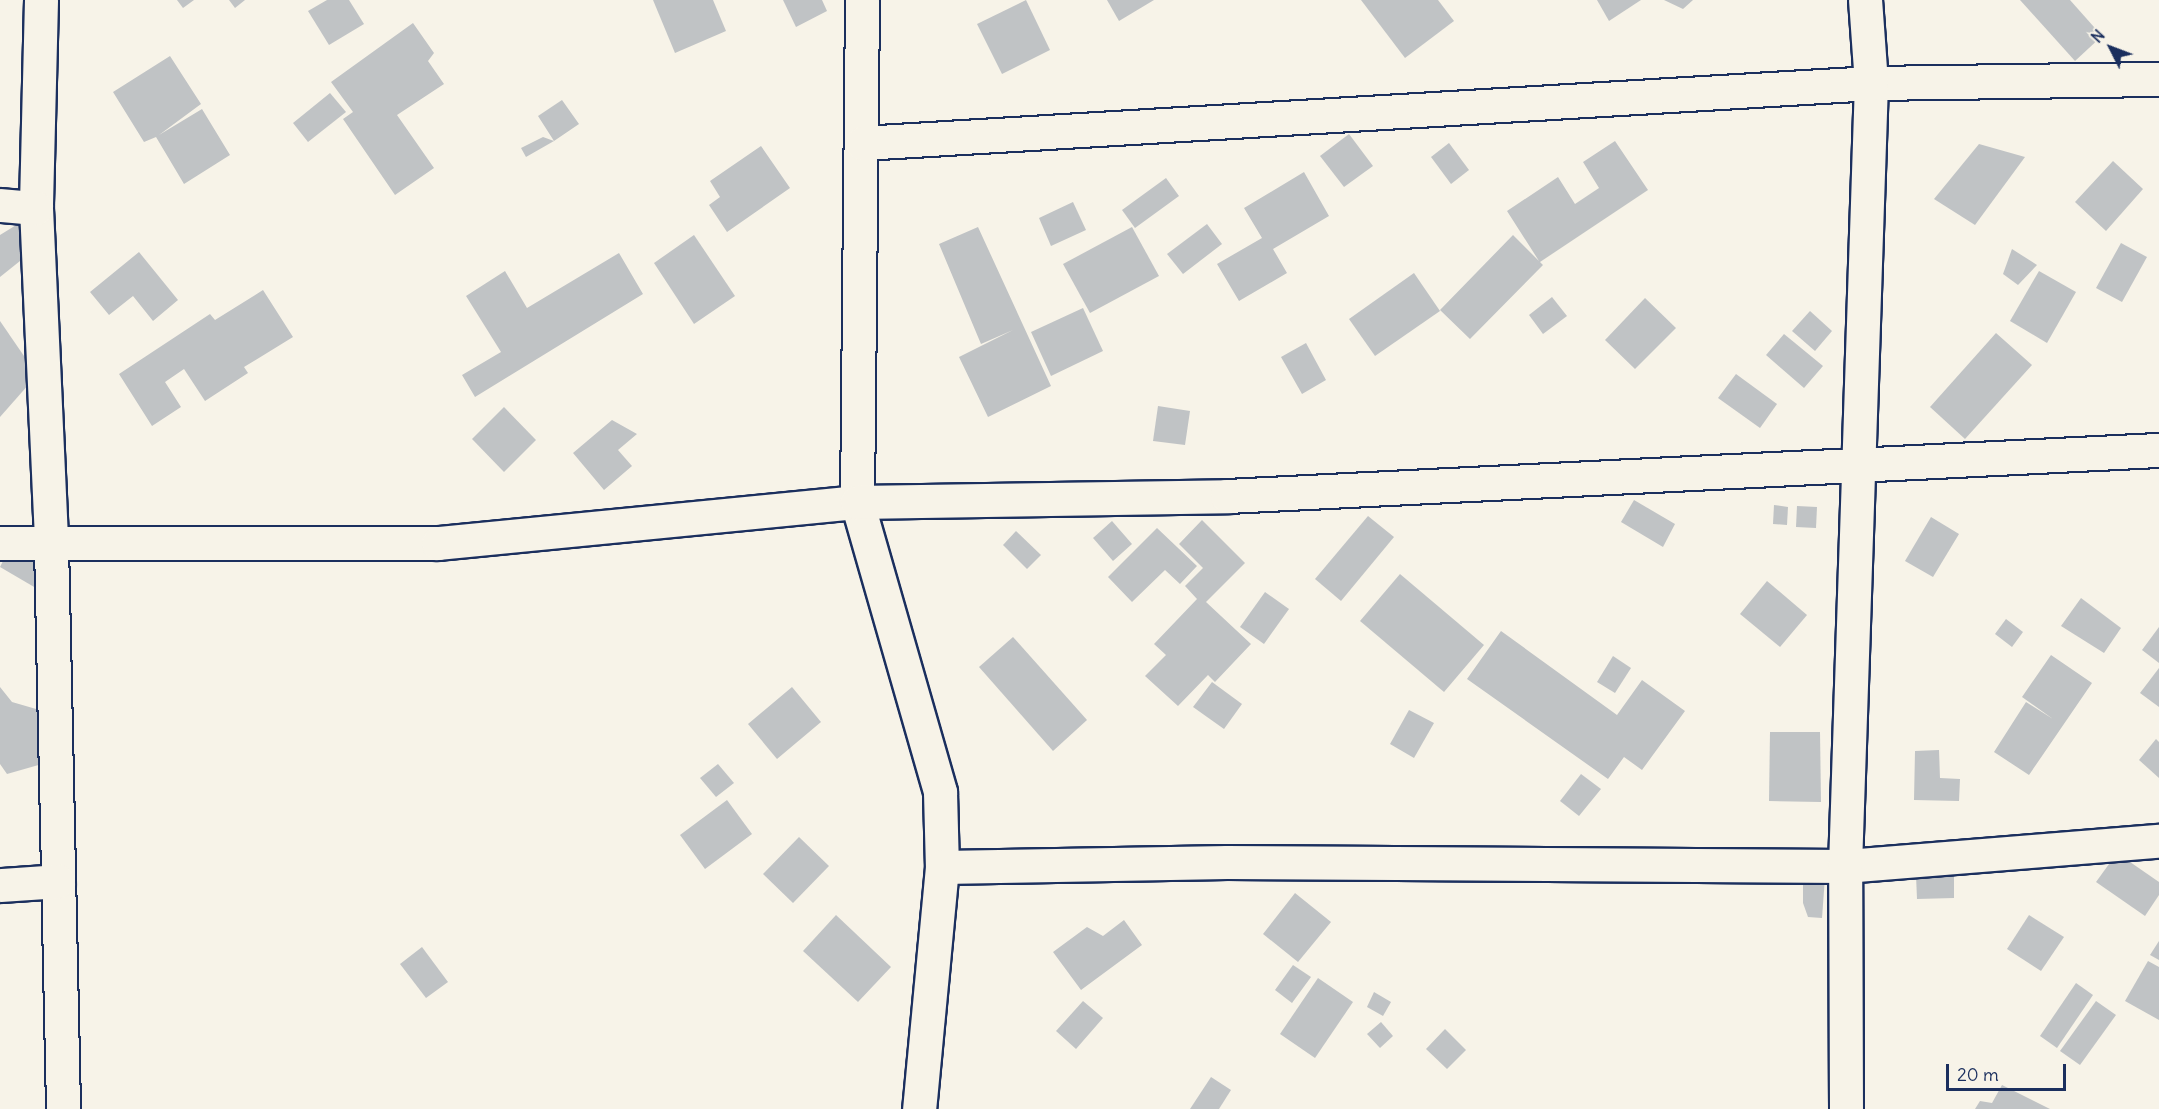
<!DOCTYPE html>
<style>
body{margin:0}
#map{position:relative;width:2159px;height:1109px;overflow:hidden;background:#f7f3e8;font-family:Delius,sans-serif}
div>[style]{position:absolute}
.building>*{inset:0;background:#c0c3c5}
.roads{filter:drop-shadow(2px 0 #1b2f5e) drop-shadow(-2px 0 #1b2f5e) drop-shadow(0 2px #1b2f5e) drop-shadow(0 -2px #1b2f5e)}
.street>*{height:33px;margin:-16.5px;padding:0 16.5px;transform-origin:16.5px;border-radius:16.5px;background:#f7f3e8}
span{translate:-50% -50%;white-space:nowrap;text-align:center;line-height:1.15;-webkit-text-stroke:5px #f7f3e8;paint-order:stroke}
.north{position:absolute;left:2081px;top:18px;width:60px;height:60px;-webkit-text-stroke:4px #f7f3e8;paint-order:stroke;rotate:312deg;font-size:16px;font-weight:700;line-height:24px;text-align:center;color:#1b2f5e}
.north::after{content:'';display:block;margin:auto;width:21px;height:27px;background:#1b2f5e;clip-path:polygon(50% 0,100% 100%,50% 72%,0 100%)}
.scale{position:absolute;left:1946px;top:1064px;width:120px;height:27px;box-sizing:border-box;border:3px solid #1b2f5e;border-top:0;padding-left:8px;font-size:18px;line-height:21px;white-space:nowrap;color:#1b2f5e;-webkit-text-stroke:4px #f7f3e8;paint-order:stroke}
</style>
<div id="map">
<div class="building">
<i style="clip-path:polygon(177px 0,194px 0,183px 8px)"></i>
<i style="clip-path:polygon(229px 0,245px 0,235px 8px)"></i>
<i style="clip-path:polygon(327px 0,349px 0,364px 24px,329px 45px,308px 11px)"></i>
<i style="clip-path:polygon(653px 0,713px 0,726px 31px,675px 53px)"></i>
<i style="clip-path:polygon(783px 0,822px 0,827px 11px,796px 27px)"></i>
<i style="clip-path:polygon(1026px 0,1050px 50px,1002px 74px,977px 24px)"></i>
<i style="clip-path:polygon(1107px 0,1154px 0,1119px 21px)"></i>
<i style="clip-path:polygon(1361px 0,1438px 0,1454px 21px,1405px 58px)"></i>
<i style="clip-path:polygon(1597px 0,1641px 0,1609px 21px)"></i>
<i style="clip-path:polygon(1664px 0,1693px 0,1683px 9px)"></i>
<i style="clip-path:polygon(2020px 0,2070px 0,2102px 36px,2075px 61px)"></i>
<i style="clip-path:polygon(413px 23px,434px 53px,428px 61px,444px 84px,397px 115px,434px 168px,395px 195px,343px 119px,353px 112px,331px 82px)"></i>
<i style="clip-path:polygon(170px 56px,201px 104px,159px 135px,202px 109px,230px 155px,184px 184px,156px 137px,144px 142px,113px 92px)"></i>
<i style="clip-path:polygon(330px 93px,346px 112px,308px 142px,293px 123px)"></i>
<i style="clip-path:polygon(562px 100px,579px 124px,554px 141px,526px 157px,521px 148px,543px 137px,554px 141px,538px 116px)"></i>
<i style="clip-path:polygon(1349px 134px,1373px 166px,1344px 187px,1320px 156px)"></i>
<i style="clip-path:polygon(1615px 141px,1648px 190px,1540px 262px,1543px 265px,1470px 339px,1440px 310px,1513px 235px,1539px 261px,1507px 211px,1558px 177px,1575px 204px,1599px 188px,1583px 162px)"></i>
<i style="clip-path:polygon(1449px 143px,1469px 170px,1451px 184px,1431px 157px)"></i>
<i style="clip-path:polygon(1979px 144px,2025px 157px,1975px 225px,1934px 199px)"></i>
<i style="clip-path:polygon(761px 146px,790px 188px,727px 232px,709px 205px,720px 197px,710px 181px)"></i>
<i style="clip-path:polygon(2113px 161px,2143px 189px,2106px 231px,2075px 202px)"></i>
<i style="clip-path:polygon(1304px 172px,1329px 216px,1273px 249px,1287px 273px,1239px 301px,1217px 264px,1262px 238px,1244px 208px)"></i>
<i style="clip-path:polygon(1166px 178px,1179px 196px,1135px 228px,1122px 210px)"></i>
<i style="clip-path:polygon(1073px 202px,1086px 230px,1051px 246px,1039px 218px)"></i>
<i style="clip-path:polygon(26px 219px,30px 253px,0 277px,0 235px)"></i>
<i style="clip-path:polygon(1207px 224px,1222px 244px,1183px 274px,1167px 254px)"></i>
<i style="clip-path:polygon(978px 227px,1051px 386px,988px 417px,959px 357px,1013px 330px,981px 344px,939px 244px)"></i>
<i style="clip-path:polygon(1132px 227px,1159px 276px,1090px 313px,1063px 264px)"></i>
<i style="clip-path:polygon(694px 235px,735px 296px,694px 324px,654px 263px)"></i>
<i style="clip-path:polygon(2121px 243px,2147px 257px,2122px 302px,2096px 288px)"></i>
<i style="clip-path:polygon(2012px 249px,2037px 265px,2018px 285px,2003px 274px)"></i>
<i style="clip-path:polygon(139px 252px,178px 300px,153px 321px,133px 296px,109px 315px,90px 292px)"></i>
<i style="clip-path:polygon(619px 253px,643px 294px,475px 397px,462px 375px,501px 352px,466px 296px,505px 271px,527px 308px)"></i>
<i style="clip-path:polygon(2039px 271px,2076px 292px,2047px 343px,2010px 321px)"></i>
<i style="clip-path:polygon(1414px 273px,1440px 311px,1375px 356px,1349px 319px)"></i>
<i style="clip-path:polygon(263px 290px,293px 337px,244px 367px,248px 373px,205px 401px,184px 369px,165px 382px,181px 407px,152px 426px,119px 374px,210px 314px,215px 320px)"></i>
<i style="clip-path:polygon(1552px 297px,1567px 316px,1543px 334px,1529px 315px)"></i>
<i style="clip-path:polygon(1645px 298px,1676px 328px,1635px 369px,1605px 340px)"></i>
<i style="clip-path:polygon(1083px 308px,1103px 351px,1051px 376px,1031px 332px)"></i>
<i style="clip-path:polygon(1810px 311px,1832px 331px,1815px 351px,1792px 331px)"></i>
<i style="clip-path:polygon(0 321px,37px 375px,0 417px)"></i>
<i style="clip-path:polygon(1996px 333px,2032px 365px,1965px 439px,1930px 407px)"></i>
<i style="clip-path:polygon(1784px 334px,1823px 366px,1804px 388px,1766px 355px)"></i>
<i style="clip-path:polygon(1306px 343px,1326px 380px,1302px 394px,1281px 357px)"></i>
<i style="clip-path:polygon(1736px 374px,1777px 404px,1760px 428px,1718px 398px)"></i>
<i style="clip-path:polygon(1158px 406px,1190px 411px,1185px 445px,1153px 441px)"></i>
<i style="clip-path:polygon(504px 407px,536px 440px,504px 472px,472px 439px)"></i>
<i style="clip-path:polygon(612px 420px,637px 434px,618px 450px,632px 466px,604px 490px,573px 453px)"></i>
<i style="clip-path:polygon(1634px 500px,1675px 524px,1663px 547px,1621px 522px)"></i>
<i style="clip-path:polygon(1774px 505px,1788px 507px,1787px 525px,1773px 524px)"></i>
<i style="clip-path:polygon(1797px 506px,1817px 507px,1816px 528px,1796px 527px)"></i>
<i style="clip-path:polygon(1368px 516px,1394px 537px,1341px 601px,1315px 579px)"></i>
<i style="clip-path:polygon(1931px 517px,1959px 534px,1933px 577px,1905px 561px)"></i>
<i style="clip-path:polygon(1202px 520px,1245px 563px,1206px 602px,1251px 644px,1215px 682px,1208px 675px,1178px 706px,1145px 676px,1166px 655px,1154px 644px,1197px 599px,1185px 586px,1203px 568px,1179px 544px)"></i>
<i style="clip-path:polygon(1112px 521px,1132px 544px,1113px 561px,1093px 538px)"></i>
<i style="clip-path:polygon(1157px 528px,1197px 566px,1180px 584px,1165px 570px,1132px 602px,1108px 577px)"></i>
<i style="clip-path:polygon(1016px 531px,1041px 555px,1027px 569px,1003px 545px)"></i>
<i style="clip-path:polygon(8px 551px,42px 552px,41px 591px,0 567px)"></i>
<i style="clip-path:polygon(1400px 574px,1484px 645px,1444px 692px,1360px 621px)"></i>
<i style="clip-path:polygon(1767px 581px,1807px 615px,1780px 647px,1740px 614px)"></i>
<i style="clip-path:polygon(1265px 592px,1289px 609px,1264px 644px,1240px 627px)"></i>
<i style="clip-path:polygon(2081px 598px,2121px 628px,2104px 653px,2061px 626px)"></i>
<i style="clip-path:polygon(2006px 619px,2023px 632px,2012px 647px,1995px 634px)"></i>
<i style="clip-path:polygon(2159px 627px,2159px 663px,2142px 650px)"></i>
<i style="clip-path:polygon(1501px 631px,1617px 715px,1642px 680px,1685px 711px,1642px 770px,1624px 757px,1608px 779px,1467px 679px)"></i>
<i style="clip-path:polygon(1013px 637px,1087px 720px,1053px 751px,979px 667px)"></i>
<i style="clip-path:polygon(2051px 655px,2092px 683px,2029px 775px,1994px 752px,2026px 702px,2053px 719px,2022px 697px)"></i>
<i style="clip-path:polygon(1613px 656px,1631px 668px,1615px 693px,1597px 682px)"></i>
<i style="clip-path:polygon(2159px 668px,2159px 707px,2140px 693px)"></i>
<i style="clip-path:polygon(1212px 682px,1242px 704px,1224px 729px,1193px 707px)"></i>
<i style="clip-path:polygon(0 687px,12px 702px,43px 711px,42px 764px,7px 774px,0 764px)"></i>
<i style="clip-path:polygon(792px 687px,821px 722px,777px 759px,748px 724px)"></i>
<i style="clip-path:polygon(1409px 710px,1434px 723px,1414px 758px,1390px 744px)"></i>
<i style="clip-path:polygon(1770px 732px,1820px 732px,1821px 802px,1769px 801px)"></i>
<i style="clip-path:polygon(2156px 739px,2159px 742px,2159px 778px,2139px 760px)"></i>
<i style="clip-path:polygon(1939px 750px,1940px 778px,1960px 779px,1959px 801px,1914px 800px,1915px 751px)"></i>
<i style="clip-path:polygon(718px 764px,734px 783px,716px 797px,700px 778px)"></i>
<i style="clip-path:polygon(1581px 774px,1601px 789px,1579px 816px,1560px 801px)"></i>
<i style="clip-path:polygon(727px 800px,752px 834px,705px 869px,680px 835px)"></i>
<i style="clip-path:polygon(799px 837px,829px 866px,793px 903px,763px 874px)"></i>
<i style="clip-path:polygon(2117px 853px,2159px 882px,2159px 895px,2145px 916px,2096px 882px)"></i>
<i style="clip-path:polygon(1954px 874px,1954px 898px,1917px 899px,1916px 875px)"></i>
<i style="clip-path:polygon(1803px 876px,1825px 877px,1822px 918px,1808px 917px,1803px 903px)"></i>
<i style="clip-path:polygon(1295px 893px,1331px 922px,1298px 962px,1263px 934px)"></i>
<i style="clip-path:polygon(836px 915px,891px 967px,858px 1002px,803px 951px)"></i>
<i style="clip-path:polygon(2029px 915px,2064px 937px,2041px 971px,2007px 949px)"></i>
<i style="clip-path:polygon(1124px 920px,1142px 945px,1081px 990px,1053px 952px,1087px 927px,1103px 936px)"></i>
<i style="clip-path:polygon(2159px 941px,2159px 960px,2150px 955px)"></i>
<i style="clip-path:polygon(422px 947px,448px 982px,426px 998px,400px 964px)"></i>
<i style="clip-path:polygon(2148px 961px,2159px 967px,2159px 1020px,2125px 1001px)"></i>
<i style="clip-path:polygon(1293px 965px,1311px 977px,1292px 1003px,1275px 990px)"></i>
<i style="clip-path:polygon(1318px 978px,1353px 1002px,1315px 1058px,1280px 1034px)"></i>
<i style="clip-path:polygon(2076px 983px,2093px 995px,2057px 1048px,2040px 1036px)"></i>
<i style="clip-path:polygon(1374px 992px,1391px 1002px,1383px 1016px,1367px 1007px)"></i>
<i style="clip-path:polygon(1083px 1001px,1103px 1018px,1076px 1049px,1056px 1031px)"></i>
<i style="clip-path:polygon(2096px 1001px,2116px 1015px,2080px 1065px,2060px 1051px)"></i>
<i style="clip-path:polygon(1381px 1022px,1393px 1036px,1380px 1048px,1367px 1034px)"></i>
<i style="clip-path:polygon(1445px 1029px,1466px 1050px,1447px 1069px,1426px 1049px)"></i>
<i style="clip-path:polygon(1211px 1077px,1231px 1090px,1219px 1109px,1190px 1109px)"></i>
<i style="clip-path:polygon(2002px 1085px,2050px 1109px,1975px 1109px,1980px 1101px,1992px 1103px)"></i>
</div>
<div class="roads">
<div class="street">
<i style="left:41px;top:0;width:208px;rotate:91.4deg"></i>
<i style="left:36px;top:208px;width:336px;rotate:87.4deg"></i>
<i style="left:51px;top:544px;width:565px;rotate:88.78deg"></i>
<i style="left:862px;top:0;width:502px;rotate:90.57deg"></i>
<i style="left:857px;top:502px;width:302px;rotate:74deg"></i>
<i style="left:940px;top:792px;width:75px;rotate:88.5deg"></i>
<i style="left:942px;top:867px;width:243px;rotate:95.4deg"></i>
<i style="left:862px;top:143px;width:1011px;rotate:-3.4deg"></i>
<i style="left:1871px;top:83px;width:288px;rotate:-0.8deg"></i>
<i style="left:0;top:205px;width:36px;rotate:5deg"></i>
<i style="left:0;top:543px;width:438px"></i>
<i style="left:438px;top:543px;width:421px;rotate:-5.6deg"></i>
<i style="left:857px;top:502px;width:370px;rotate:-0.9deg"></i>
<i style="left:1227px;top:496px;width:933px;rotate:-2.83deg"></i>
<i style="left:942px;top:867px;width:285px;rotate:-1deg"></i>
<i style="left:1227px;top:862px;width:618px;rotate:0.37deg"></i>
<i style="left:1845px;top:866px;width:315px;rotate:-4.6deg"></i>
<i style="left:0;top:885px;width:58px;rotate:-3.9deg"></i>
<i style="left:1846px;top:1109px;width:243px;rotate:-90.2deg"></i>
<i style="left:1845px;top:866px;width:783px;rotate:-88.1deg"></i>
<i style="left:1871px;top:83px;width:83px;rotate:-94.1deg"></i>
</div>
</div>
<div class="north">N</div>
<div class="scale">20 m</div>
</div>
